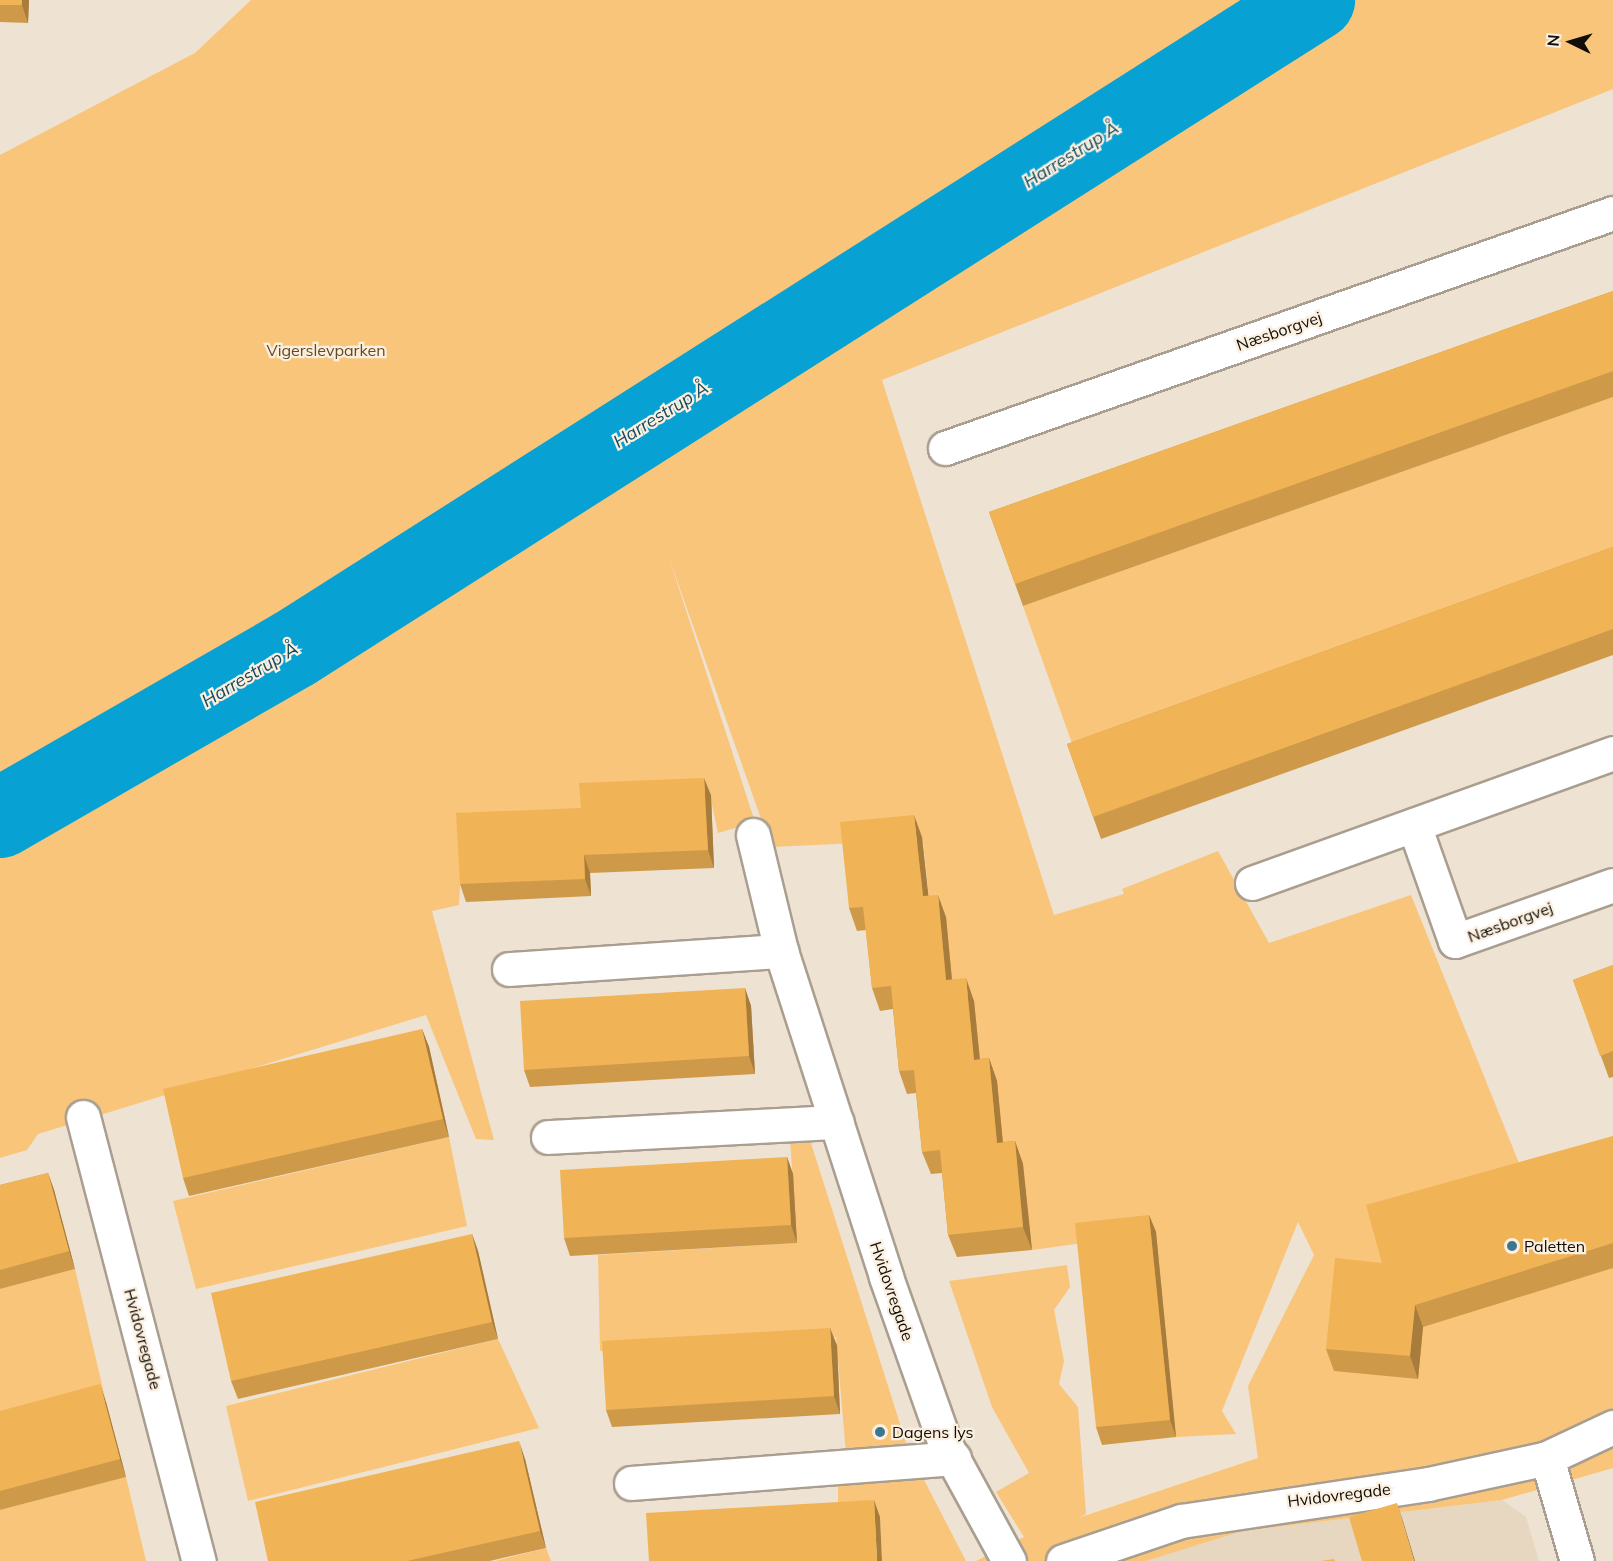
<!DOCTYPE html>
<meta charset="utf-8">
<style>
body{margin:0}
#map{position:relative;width:1613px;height:1561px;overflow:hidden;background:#eee2d2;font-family:Mulish,sans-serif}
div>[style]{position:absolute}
.built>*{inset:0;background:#e7d7c0}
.green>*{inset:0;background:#f9c57a}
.river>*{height:80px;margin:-40px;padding:0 40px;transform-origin:40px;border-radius:40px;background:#07a2d3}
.roads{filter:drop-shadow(2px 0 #a99e8f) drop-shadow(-2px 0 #a99e8f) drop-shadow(0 2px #a99e8f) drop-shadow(0 -2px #a99e8f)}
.street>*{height:33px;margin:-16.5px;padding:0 16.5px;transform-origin:16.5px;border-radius:16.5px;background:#fff}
.wall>*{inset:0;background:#ce9a4a}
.shaded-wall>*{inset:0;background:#a87d3c}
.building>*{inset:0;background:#f0b356}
.dots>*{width:16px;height:16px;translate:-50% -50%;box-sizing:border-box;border:3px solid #fbefdf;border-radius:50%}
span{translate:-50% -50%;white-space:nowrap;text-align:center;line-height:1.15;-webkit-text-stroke:4.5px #fbefdf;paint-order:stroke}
.street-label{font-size:16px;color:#110d08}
.park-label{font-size:16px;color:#644a24}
.poi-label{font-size:16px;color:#110d08}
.left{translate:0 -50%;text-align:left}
.water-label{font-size:18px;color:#164a5f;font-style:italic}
.north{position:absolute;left:1541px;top:12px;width:60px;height:60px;-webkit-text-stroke:4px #fbefdf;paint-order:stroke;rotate:275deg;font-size:16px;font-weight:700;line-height:24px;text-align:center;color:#110d08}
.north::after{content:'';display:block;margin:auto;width:21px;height:27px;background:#110d08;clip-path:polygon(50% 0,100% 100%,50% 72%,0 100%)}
</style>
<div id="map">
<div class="built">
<i style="clip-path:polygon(1502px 1500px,1526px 1517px,1539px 1561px,1134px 1561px,1242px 1531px)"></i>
</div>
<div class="green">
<i style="clip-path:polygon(251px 0,1613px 0,1613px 89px,882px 380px,1054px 915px,1124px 894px,1122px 889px,1218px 851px,1269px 943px,1411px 895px,1521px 1168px,1613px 1143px,1613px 1468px,1502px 1500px,1242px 1531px,1146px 1561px,976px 1561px,1024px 1537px,996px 1492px,1029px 1473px,992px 1407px,949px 1281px,1067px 1265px,1070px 1287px,1054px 1310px,1064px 1361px,1059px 1384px,1078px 1407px,1086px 1514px,1078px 1518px,1258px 1458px,1248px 1386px,1314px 1255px,1298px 1222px,1222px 1411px,1236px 1434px,1176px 1437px,1156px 1233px,1032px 1250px,1023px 1164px,1005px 1166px,954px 1002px,946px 918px,931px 919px,923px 840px,771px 847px,668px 555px,755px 822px,718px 833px,710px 795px,587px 825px,463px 831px,459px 905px,432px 911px,494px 1140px,476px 1139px,426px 1015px,38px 1134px,27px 1150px,0 1158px,0 155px,195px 53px)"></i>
<i style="clip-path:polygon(1613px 397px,1613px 557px,1074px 749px,1023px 606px)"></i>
<i style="clip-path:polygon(449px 1137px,467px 1226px,196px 1289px,173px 1201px)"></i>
<i style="clip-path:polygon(790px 1138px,810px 1140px,908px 1449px,846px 1454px,836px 1337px,600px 1351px,598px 1255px,797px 1243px)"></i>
<i style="clip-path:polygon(75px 1269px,106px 1402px,0 1430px,0 1289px)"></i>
<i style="clip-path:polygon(498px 1339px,539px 1428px,248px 1501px,226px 1406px)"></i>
<i style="clip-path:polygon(922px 1476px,966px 1561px,882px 1561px,880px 1518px,838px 1511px,838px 1482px)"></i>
<i style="clip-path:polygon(126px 1477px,146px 1561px,0 1561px,0 1510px)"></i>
<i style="clip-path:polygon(546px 1548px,551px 1561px,495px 1561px)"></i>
</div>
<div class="river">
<i style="left:0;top:818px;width:339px;rotate:-29.9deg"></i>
<i style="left:294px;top:649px;width:1210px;rotate:-32.44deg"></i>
</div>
<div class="roads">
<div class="street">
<i style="left:945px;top:448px;width:708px;rotate:-19.38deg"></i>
<i style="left:1414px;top:825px;width:123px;rotate:70.5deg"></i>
<i style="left:1455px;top:941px;width:168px;rotate:-19.5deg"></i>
<i style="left:753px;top:835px;width:119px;rotate:76.4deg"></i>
<i style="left:781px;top:951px;width:342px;rotate:72.1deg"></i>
<i style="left:886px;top:1277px;width:179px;rotate:70.5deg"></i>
<i style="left:946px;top:1446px;width:131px;rotate:61.3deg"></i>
<i style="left:1252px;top:883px;width:384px;rotate:-19.8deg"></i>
<i style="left:509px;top:969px;width:273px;rotate:-3.8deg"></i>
<i style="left:83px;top:1117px;width:459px;rotate:75.4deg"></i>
<i style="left:548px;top:1137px;width:289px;rotate:-3deg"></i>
<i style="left:1547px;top:1458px;width:107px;rotate:73.8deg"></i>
<i style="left:631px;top:1483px;width:324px;rotate:-4.4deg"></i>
<i style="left:1063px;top:1561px;width:125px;rotate:-18.7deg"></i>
<i style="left:1181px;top:1521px;width:250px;rotate:-8.5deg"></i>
<i style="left:1428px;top:1484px;width:122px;rotate:-12.3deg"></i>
<i style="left:1547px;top:1458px;width:73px;rotate:-25.2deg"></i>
</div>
</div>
<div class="wall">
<i style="clip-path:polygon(0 0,29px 0,28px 23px,0 22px)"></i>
<i style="clip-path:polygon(1613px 291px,1613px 397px,1023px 606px,989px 512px)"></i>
<i style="clip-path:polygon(1613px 547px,1613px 655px,1101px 839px,1067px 744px)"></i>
<i style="clip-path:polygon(711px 795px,714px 868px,590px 873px,591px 896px,466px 902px,460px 884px,581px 808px)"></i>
<i style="clip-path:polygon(922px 837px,928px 896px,946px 917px,952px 979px,974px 1001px,980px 1059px,989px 1058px,997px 1081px,1003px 1142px,1015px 1141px,1023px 1164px,1032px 1250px,957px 1257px,948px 1235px,942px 1173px,931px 1174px,922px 1152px,916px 1093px,907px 1094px,899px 1071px,893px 1009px,880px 1011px,872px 988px,866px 930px,857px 931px,849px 908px)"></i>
<i style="clip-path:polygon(1613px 965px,1613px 1077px,1609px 1078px,1573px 980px)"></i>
<i style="clip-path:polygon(745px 988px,751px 1006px,755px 1074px,530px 1087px,524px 1070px)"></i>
<i style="clip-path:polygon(422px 1029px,429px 1047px,449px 1137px,189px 1196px,183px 1178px)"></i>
<i style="clip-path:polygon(1613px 1136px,1613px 1268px,1423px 1327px,1418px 1379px,1334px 1371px,1326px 1349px,1382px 1263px)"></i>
<i style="clip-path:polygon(787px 1157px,793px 1174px,797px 1243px,570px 1256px,564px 1238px)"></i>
<i style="clip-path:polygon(48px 1173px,54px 1190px,75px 1269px,0 1289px,0 1185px)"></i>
<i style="clip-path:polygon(1149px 1215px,1156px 1232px,1176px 1437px,1102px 1445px,1096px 1427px)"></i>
<i style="clip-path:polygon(472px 1234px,478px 1251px,498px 1339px,238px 1399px,231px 1381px)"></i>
<i style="clip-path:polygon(837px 1345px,840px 1414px,612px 1427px,606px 1410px)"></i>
<i style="clip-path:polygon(106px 1402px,126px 1477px,0 1510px,0 1411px)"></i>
<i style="clip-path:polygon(525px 1459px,546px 1548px,490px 1561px,268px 1561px)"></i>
</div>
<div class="shaded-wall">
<i style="clip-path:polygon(22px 0,29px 0,28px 23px,22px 5px)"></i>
<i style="clip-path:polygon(704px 778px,711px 795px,714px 868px,708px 850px)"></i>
<i style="clip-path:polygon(914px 815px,922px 837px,931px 919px,923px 896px)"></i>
<i style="clip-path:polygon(584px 855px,590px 873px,591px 896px,585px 879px)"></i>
<i style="clip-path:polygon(938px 895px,946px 917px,954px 1002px,946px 980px)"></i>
<i style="clip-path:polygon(966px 978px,974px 1001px,982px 1082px,974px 1060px)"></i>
<i style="clip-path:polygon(745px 988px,751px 1006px,755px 1074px,749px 1056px)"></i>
<i style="clip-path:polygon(422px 1029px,429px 1047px,449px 1137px,443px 1119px)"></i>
<i style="clip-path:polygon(989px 1058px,997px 1081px,1005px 1166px,997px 1143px)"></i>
<i style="clip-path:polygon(1015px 1141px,1023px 1164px,1032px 1250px,1023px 1227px)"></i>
<i style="clip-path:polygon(787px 1157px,793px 1174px,797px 1243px,791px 1225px)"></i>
<i style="clip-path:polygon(48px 1173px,54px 1190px,75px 1269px,69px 1251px)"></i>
<i style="clip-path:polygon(1149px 1215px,1156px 1232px,1176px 1437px,1170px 1420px)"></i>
<i style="clip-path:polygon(472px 1234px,478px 1251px,498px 1339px,492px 1322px)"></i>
<i style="clip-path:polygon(1415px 1305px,1423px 1327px,1418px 1379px,1410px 1356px)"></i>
<i style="clip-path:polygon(830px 1328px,837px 1345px,840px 1414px,834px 1396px)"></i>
<i style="clip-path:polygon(100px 1384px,106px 1402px,126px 1477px,120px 1459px)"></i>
<i style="clip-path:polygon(519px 1441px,525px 1459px,546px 1548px,540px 1531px)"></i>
<i style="clip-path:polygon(874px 1500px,880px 1517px,882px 1561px,877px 1561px)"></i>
<i style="clip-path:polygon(1397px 1503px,1403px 1521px,1415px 1561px,1414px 1561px)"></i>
</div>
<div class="building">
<i style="clip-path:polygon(0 0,22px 0,22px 5px,0 5px)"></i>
<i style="clip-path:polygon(1613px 291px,1613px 371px,1015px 584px,989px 512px)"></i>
<i style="clip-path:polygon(1613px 547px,1613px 629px,1093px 817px,1067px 744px)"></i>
<i style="clip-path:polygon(704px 778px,708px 850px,584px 855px,585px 879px,460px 884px,456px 813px,581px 808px,579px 783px)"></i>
<i style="clip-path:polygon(914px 815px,923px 896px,938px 895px,946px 980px,966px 978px,974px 1060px,989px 1058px,997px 1143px,1015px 1141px,1023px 1227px,948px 1235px,940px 1150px,922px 1152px,914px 1070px,899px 1071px,891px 986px,872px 988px,863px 907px,849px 908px,840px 822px)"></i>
<i style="clip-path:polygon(1613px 965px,1613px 1051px,1600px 1056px,1573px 980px)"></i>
<i style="clip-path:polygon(745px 988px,749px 1056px,524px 1070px,520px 1001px)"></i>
<i style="clip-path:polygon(422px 1029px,443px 1119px,183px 1178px,163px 1089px)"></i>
<i style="clip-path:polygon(1613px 1136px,1613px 1243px,1415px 1305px,1410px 1356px,1326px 1349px,1335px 1258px,1382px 1263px,1366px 1205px)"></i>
<i style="clip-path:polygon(787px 1157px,791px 1225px,564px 1238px,560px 1170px)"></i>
<i style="clip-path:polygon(48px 1173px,69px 1251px,0 1270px,0 1185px)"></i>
<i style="clip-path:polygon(1149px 1215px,1170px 1420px,1096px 1427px,1075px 1223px)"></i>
<i style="clip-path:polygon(472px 1234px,492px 1322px,231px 1381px,211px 1293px)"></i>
<i style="clip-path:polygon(830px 1328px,834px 1396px,606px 1410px,602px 1341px)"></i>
<i style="clip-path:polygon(100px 1384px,120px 1459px,0 1491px,0 1411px)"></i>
<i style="clip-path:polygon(519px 1441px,540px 1531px,407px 1561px,268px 1561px,255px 1502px)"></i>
<i style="clip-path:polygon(874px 1500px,877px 1561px,649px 1561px,646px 1513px)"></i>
<i style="clip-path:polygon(1397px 1503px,1414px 1561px,1362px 1561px,1349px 1517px)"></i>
<i style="clip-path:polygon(1334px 1559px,1335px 1561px,1321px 1561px)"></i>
</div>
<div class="dots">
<i style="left:1512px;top:1246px;background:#3d768f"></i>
<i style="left:880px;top:1432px;background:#3d768f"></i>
</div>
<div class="street-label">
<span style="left:1279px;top:331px;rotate:-19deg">Næsborgvej</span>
<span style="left:1510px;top:922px;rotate:-20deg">Næsborgvej</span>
<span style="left:892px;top:1291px;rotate:71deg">Hvidovregade</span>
<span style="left:143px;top:1339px;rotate:75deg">Hvidovregade</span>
<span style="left:1339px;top:1495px;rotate:-7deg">Hvidovregade</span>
</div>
<div class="park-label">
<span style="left:326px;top:350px">Vigerslevparken</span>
</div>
<div class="poi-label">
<span class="left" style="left:1524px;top:1246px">Paletten</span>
<span class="left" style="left:892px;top:1432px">Dagens lys</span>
</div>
<div class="water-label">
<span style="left:1071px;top:155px;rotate:-32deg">Harrestrup Å</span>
<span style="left:661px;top:415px;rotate:-32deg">Harrestrup Å</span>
<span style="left:250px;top:675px;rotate:-31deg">Harrestrup Å</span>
</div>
<div class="north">N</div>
</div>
